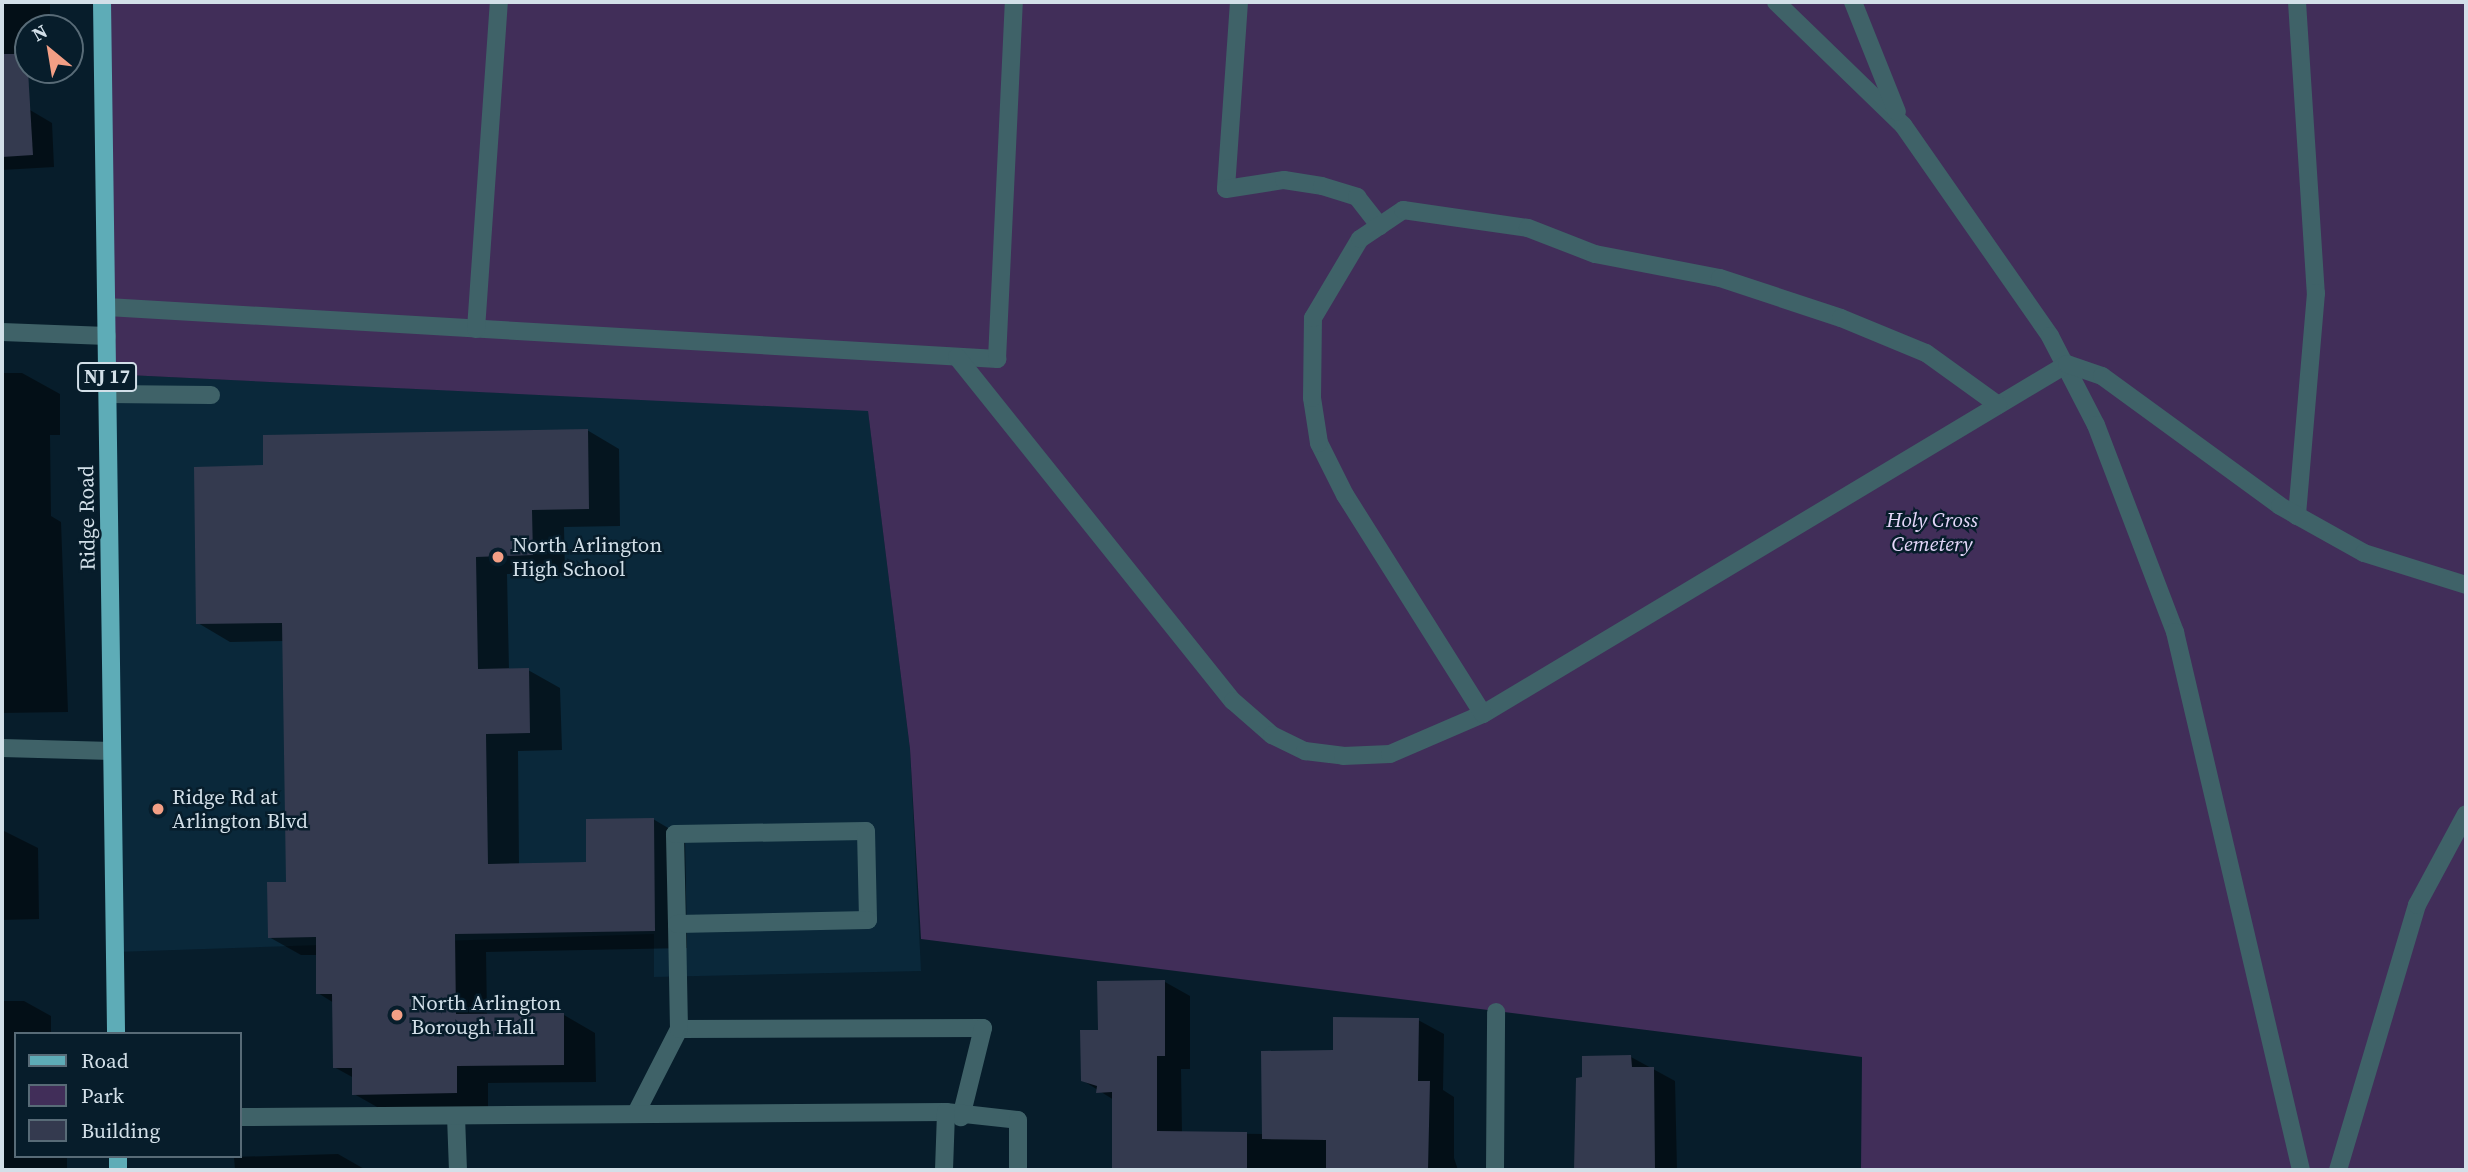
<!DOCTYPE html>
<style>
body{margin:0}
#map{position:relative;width:2468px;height:1172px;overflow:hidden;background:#071d2b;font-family:"Source Serif 4",serif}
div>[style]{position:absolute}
.built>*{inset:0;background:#0a283a}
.green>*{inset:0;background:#412e59}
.shadow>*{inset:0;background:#0007}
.building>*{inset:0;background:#343a4f}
.minor>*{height:18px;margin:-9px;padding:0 9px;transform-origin:9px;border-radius:9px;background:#3f6268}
.major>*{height:18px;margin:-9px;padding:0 9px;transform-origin:9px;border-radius:9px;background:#5eacb7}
.dots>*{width:19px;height:19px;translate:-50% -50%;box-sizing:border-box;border:4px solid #071d2b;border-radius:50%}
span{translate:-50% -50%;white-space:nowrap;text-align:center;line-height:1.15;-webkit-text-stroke:5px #071d2b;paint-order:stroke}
.shield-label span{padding:2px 5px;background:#071d2b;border:2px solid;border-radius:5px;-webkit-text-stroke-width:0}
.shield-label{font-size:19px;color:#d2dfe8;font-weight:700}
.street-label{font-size:21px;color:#d2dfe8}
.park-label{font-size:21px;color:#e5d7fa;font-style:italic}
.poi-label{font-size:21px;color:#d2dfe8}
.left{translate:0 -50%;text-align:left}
.frame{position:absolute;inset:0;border:4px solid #d2dfe8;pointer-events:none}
.legend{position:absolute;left:14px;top:1032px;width:228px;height:126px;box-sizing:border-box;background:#071d2b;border:2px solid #586b77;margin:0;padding:9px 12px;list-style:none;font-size:21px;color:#d2dfe8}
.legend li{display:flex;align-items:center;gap:14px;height:35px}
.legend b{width:35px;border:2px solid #586b77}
.north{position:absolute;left:14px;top:14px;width:70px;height:70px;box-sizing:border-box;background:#071d2b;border:2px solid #586b77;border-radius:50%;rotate:330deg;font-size:19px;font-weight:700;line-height:28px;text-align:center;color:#d2dfe8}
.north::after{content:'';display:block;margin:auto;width:24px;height:32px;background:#f39f85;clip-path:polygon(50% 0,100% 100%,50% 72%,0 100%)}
</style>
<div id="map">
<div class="built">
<i style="clip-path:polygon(107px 374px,868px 410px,910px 749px,921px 971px,654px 977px,654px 934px,115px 952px)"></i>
</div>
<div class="green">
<i style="clip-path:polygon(102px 2px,2466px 2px,2466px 1170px,1861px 1170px,1862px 1057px,921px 939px,910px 749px,868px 411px,107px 374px)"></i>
</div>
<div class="shadow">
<i style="clip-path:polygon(2px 2px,50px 2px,50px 28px,28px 28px,28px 55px,2px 55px)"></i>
<i style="clip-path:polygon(30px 110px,52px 123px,54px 167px,2px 170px,2px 111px)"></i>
<i style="clip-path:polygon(2px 373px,22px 373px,60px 394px,60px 435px,50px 435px,51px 516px,61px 522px,68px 712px,2px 713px)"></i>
<i style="clip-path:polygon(587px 430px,619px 449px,620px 526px,564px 527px,565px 573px,507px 574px,509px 670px,528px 670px,560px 688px,562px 750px,518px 751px,519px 865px,588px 864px,653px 819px,685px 838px,687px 948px,486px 952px,487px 1015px,564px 1015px,595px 1033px,596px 1082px,488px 1083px,488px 1110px,386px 1112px,354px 1094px,354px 1078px,334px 1067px,334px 1003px,318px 993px,318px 955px,301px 955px,269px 937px,288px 884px,284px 641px,230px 642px,198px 623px,265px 467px)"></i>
<i style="clip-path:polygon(2px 830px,38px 848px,39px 919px,2px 920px)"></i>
<i style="clip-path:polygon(1165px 982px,1190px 996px,1190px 1069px,1181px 1069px,1182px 1133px,1263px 1134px,1334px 1052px,1418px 1020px,1444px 1034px,1443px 1090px,1454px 1097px,1454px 1158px,1458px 1170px,1113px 1170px,1114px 1100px,1082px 1080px,1100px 1032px)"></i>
<i style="clip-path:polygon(2px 1001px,24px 1001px,51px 1016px,51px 1034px,16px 1034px,16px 1156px,67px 1156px,67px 1170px,2px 1170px)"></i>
<i style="clip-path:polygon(1631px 1057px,1675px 1081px,1677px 1170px,1576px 1170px,1578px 1079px)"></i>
<i style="clip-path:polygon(338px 1154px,366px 1170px,235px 1170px,234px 1157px)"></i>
</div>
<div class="building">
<i style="clip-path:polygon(2px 54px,27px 54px,33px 155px,2px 157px)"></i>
<i style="clip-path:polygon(588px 429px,589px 509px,532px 510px,533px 555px,476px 557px,478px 669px,529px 668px,530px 733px,486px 734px,488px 864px,586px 862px,586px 819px,654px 818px,655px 931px,455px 934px,456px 1014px,564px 1013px,564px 1065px,457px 1066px,457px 1093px,352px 1095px,352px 1068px,333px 1068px,332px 994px,316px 994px,316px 937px,268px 938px,267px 882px,286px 882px,282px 623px,196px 624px,194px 467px,263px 465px,263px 435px)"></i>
<i style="clip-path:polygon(1165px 980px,1165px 1056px,1157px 1056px,1157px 1131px,1247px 1132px,1247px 1170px,1112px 1170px,1112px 1092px,1096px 1093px,1097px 1086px,1081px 1081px,1080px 1030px,1098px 1030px,1097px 981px)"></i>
<i style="clip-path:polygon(1333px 1017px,1419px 1018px,1418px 1081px,1430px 1081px,1428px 1170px,1326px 1170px,1326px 1140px,1262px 1139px,1261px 1051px,1333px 1050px)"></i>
<i style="clip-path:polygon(1631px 1055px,1632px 1067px,1654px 1067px,1655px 1170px,1574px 1170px,1576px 1078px,1582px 1077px,1582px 1056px)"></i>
</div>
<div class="minor">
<i style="left:1239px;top:2px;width:187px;rotate:94deg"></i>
<i style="left:1226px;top:189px;width:59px;rotate:-8.8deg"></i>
<i style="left:1284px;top:180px;width:38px;rotate:9deg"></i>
<i style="left:1322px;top:186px;width:37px;rotate:17deg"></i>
<i style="left:1357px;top:197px;width:37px;rotate:52deg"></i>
<i style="left:1776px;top:2px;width:177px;rotate:44.1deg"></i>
<i style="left:1903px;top:125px;width:257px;rotate:55.1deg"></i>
<i style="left:2050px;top:336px;width:100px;rotate:62.7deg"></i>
<i style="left:2096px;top:425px;width:222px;rotate:69.1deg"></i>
<i style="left:2175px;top:632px;width:553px;rotate:76.82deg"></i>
<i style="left:1853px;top:2px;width:118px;rotate:68.2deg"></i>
<i style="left:2297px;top:2px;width:292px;rotate:86.3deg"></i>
<i style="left:2316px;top:293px;width:224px;rotate:94.9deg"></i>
<i style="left:107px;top:307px;width:892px;rotate:3.34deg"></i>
<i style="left:997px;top:359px;width:357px;rotate:-87.3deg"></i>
<i style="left:476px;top:329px;width:328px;rotate:-86deg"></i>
<i style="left:2px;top:332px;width:105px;rotate:2.2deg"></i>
<i style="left:957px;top:357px;width:441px;rotate:51.3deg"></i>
<i style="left:1233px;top:701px;width:52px;rotate:41.1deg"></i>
<i style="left:1272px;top:735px;width:37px;rotate:26deg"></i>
<i style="left:1305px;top:751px;width:38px;rotate:7deg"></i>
<i style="left:1343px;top:756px;width:47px;rotate:-2.4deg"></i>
<i style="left:1390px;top:754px;width:101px;rotate:-23.3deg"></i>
<i style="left:1483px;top:714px;width:681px;rotate:-30.93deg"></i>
<i style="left:2067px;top:364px;width:37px;rotate:19deg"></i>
<i style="left:2102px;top:376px;width:220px;rotate:36.1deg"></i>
<i style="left:2280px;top:506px;width:96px;rotate:29.2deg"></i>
<i style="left:2364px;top:553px;width:107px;rotate:17.4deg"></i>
<i style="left:108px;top:394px;width:103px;rotate:0.6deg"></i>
<i style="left:1483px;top:714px;width:259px;rotate:-122.2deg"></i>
<i style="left:1345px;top:495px;width:58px;rotate:-116.6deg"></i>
<i style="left:1319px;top:443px;width:46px;rotate:-98.8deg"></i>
<i style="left:1312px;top:398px;width:80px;rotate:-89.3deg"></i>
<i style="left:1313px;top:318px;width:92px;rotate:-59.3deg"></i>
<i style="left:1360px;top:239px;width:52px;rotate:-34deg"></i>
<i style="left:1403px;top:210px;width:126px;rotate:8.2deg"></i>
<i style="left:1528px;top:228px;width:72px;rotate:21.2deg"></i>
<i style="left:1595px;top:254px;width:127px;rotate:10.9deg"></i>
<i style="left:1720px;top:278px;width:127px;rotate:18.3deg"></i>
<i style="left:1841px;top:318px;width:92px;rotate:22.4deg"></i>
<i style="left:1926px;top:353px;width:89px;rotate:35.8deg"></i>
<i style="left:2px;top:748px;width:110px;rotate:1.6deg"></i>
<i style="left:679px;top:1029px;width:304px;rotate:-0.2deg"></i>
<i style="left:983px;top:1028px;width:92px;rotate:103.9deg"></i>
<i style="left:636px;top:1113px;width:94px;rotate:-62.9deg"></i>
<i style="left:679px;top:1029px;width:105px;rotate:-91.1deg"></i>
<i style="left:677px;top:924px;width:90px;rotate:-91.3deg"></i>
<i style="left:675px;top:834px;width:191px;rotate:-0.9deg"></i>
<i style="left:866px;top:831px;width:89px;rotate:88.7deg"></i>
<i style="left:868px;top:920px;width:191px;rotate:178.8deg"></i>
<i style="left:456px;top:1116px;width:54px;rotate:87.9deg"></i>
<i style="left:240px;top:1117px;width:706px;rotate:-0.41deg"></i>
<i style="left:946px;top:1112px;width:72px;rotate:6.3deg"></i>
<i style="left:1018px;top:1120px;width:50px;rotate:90deg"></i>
<i style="left:944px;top:1170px;width:58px;rotate:-88deg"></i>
<i style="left:1495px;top:1170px;width:158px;rotate:-89.6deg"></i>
<i style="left:2338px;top:1170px;width:277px;rotate:-73.4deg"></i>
<i style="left:2417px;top:905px;width:103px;rotate:-61.7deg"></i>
</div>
<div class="major">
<i style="left:102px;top:2px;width:1032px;rotate:89.22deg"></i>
<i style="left:118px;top:1156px;width:14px;rotate:90deg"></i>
</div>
<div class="dots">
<i style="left:498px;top:557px;background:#f39f85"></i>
<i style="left:158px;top:809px;background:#f39f85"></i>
<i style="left:397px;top:1015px;background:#f39f85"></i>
</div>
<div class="shield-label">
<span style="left:107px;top:377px">NJ 17</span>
</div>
<div class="street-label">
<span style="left:87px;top:518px;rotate:-91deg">Ridge Road</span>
</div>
<div class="park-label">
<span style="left:1932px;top:532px">Holy Cross<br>Cemetery</span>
</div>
<div class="poi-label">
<span class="left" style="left:512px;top:557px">North Arlington<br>High School</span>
<span class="left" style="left:172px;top:809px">Ridge Rd at<br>Arlington Blvd</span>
<span class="left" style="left:411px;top:1015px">North Arlington<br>Borough Hall</span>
</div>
<div class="frame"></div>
<ul class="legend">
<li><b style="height:9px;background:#5eacb7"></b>Road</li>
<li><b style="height:19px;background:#412e59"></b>Park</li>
<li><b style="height:19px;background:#343a4f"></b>Building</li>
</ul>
<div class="north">N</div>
</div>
